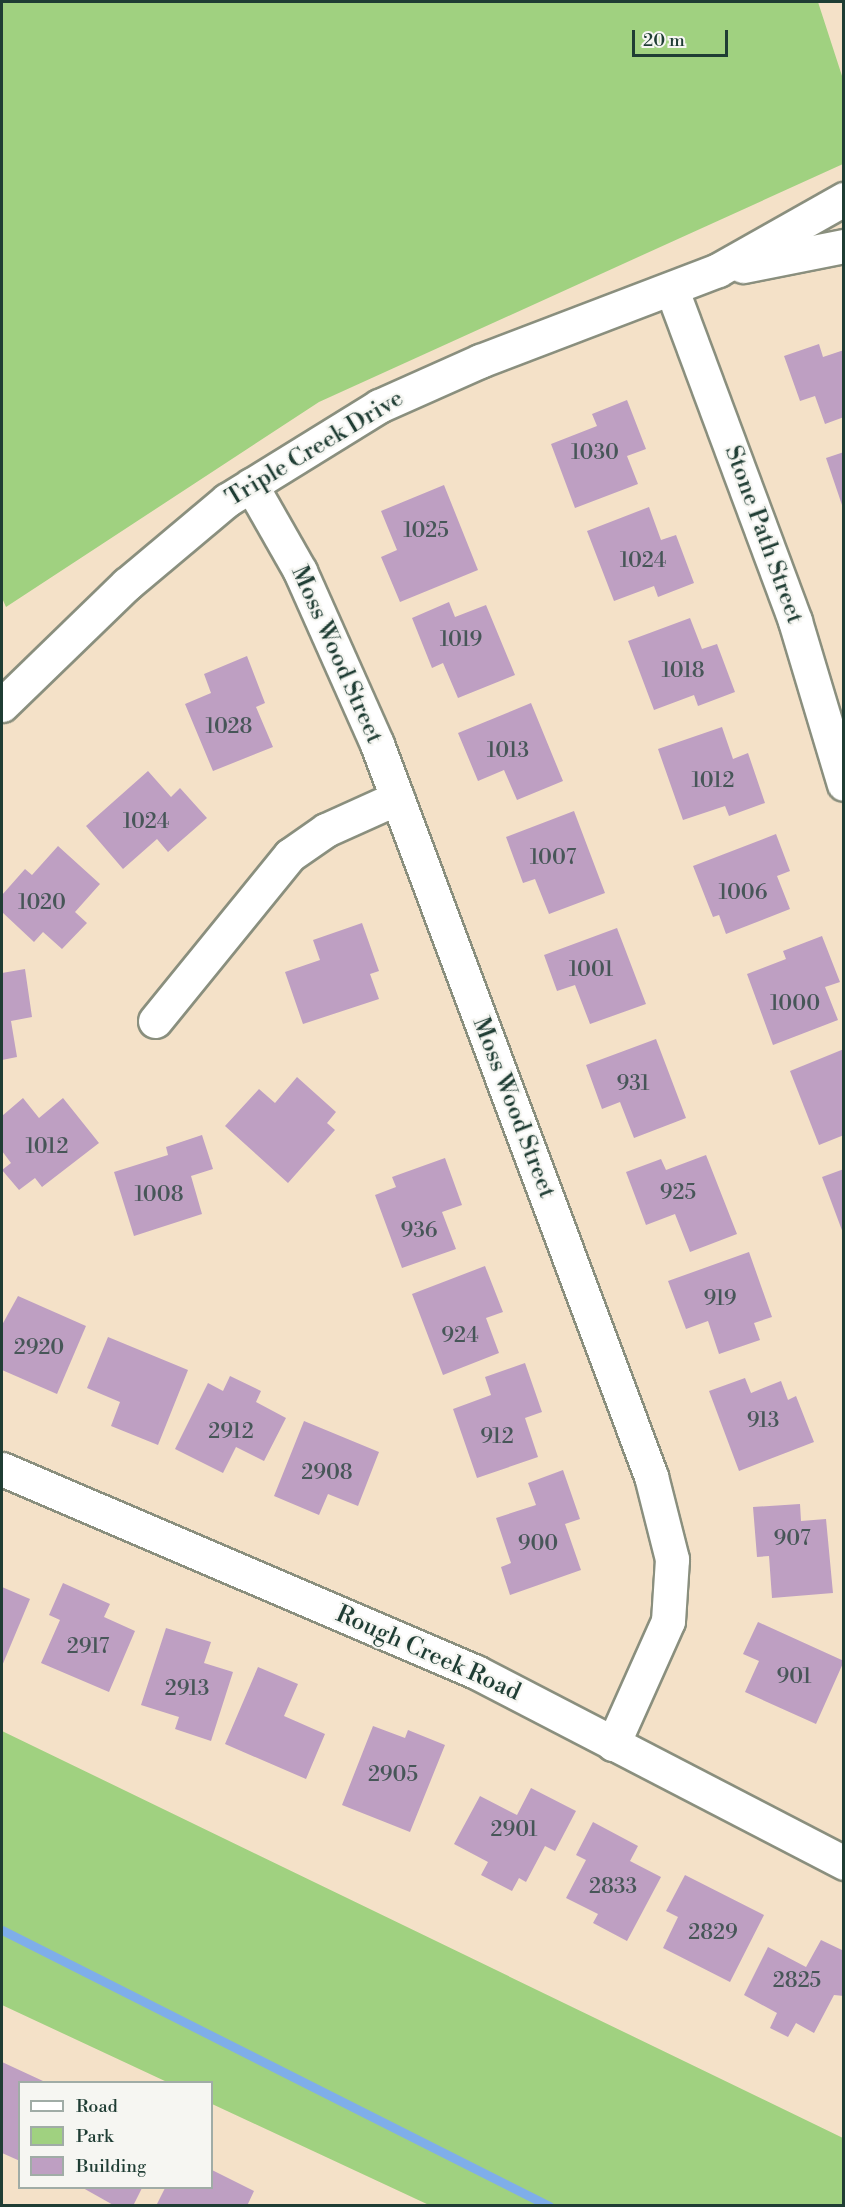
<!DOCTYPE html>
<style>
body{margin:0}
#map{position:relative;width:845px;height:2207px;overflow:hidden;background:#f4e1c8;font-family:"Libre Bodoni",serif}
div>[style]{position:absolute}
.green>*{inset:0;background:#a0d180}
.stream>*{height:9px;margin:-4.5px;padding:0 4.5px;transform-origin:4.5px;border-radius:4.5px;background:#7faee9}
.building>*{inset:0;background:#be9fc2}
.roads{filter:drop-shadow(2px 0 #8a8f7e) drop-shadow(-2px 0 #8a8f7e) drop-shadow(0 2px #8a8f7e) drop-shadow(0 -2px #8a8f7e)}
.minor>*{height:33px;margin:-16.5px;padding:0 16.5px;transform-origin:16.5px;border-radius:16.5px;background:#fff}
span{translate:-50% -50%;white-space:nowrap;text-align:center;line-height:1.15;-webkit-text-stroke:4.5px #f6f6f2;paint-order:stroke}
.number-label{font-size:21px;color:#475658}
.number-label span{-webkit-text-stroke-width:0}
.street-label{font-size:24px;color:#1f3d34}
.frame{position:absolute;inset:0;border:3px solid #1f3d34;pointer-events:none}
.legend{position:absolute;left:18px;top:2081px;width:195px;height:108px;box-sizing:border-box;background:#f6f6f2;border:2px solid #a0aca6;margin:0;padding:8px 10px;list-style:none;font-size:18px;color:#1f3d34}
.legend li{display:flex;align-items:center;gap:12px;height:30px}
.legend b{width:30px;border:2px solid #a0aca6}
.scale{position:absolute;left:632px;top:30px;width:96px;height:27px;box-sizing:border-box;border:3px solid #1f3d34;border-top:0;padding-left:8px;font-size:18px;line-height:21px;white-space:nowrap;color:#1f3d34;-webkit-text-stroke:4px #f6f6f2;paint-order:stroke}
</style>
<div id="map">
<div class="green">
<i style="clip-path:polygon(2px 2px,818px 2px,843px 79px,843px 164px,319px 402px,6px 607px,2px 598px)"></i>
<i style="clip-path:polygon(2px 1731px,843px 2138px,843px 2205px,429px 2205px,212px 2104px,212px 2082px,167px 2082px,2px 2005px)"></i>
</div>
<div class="stream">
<i style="left:2px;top:1930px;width:613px;rotate:26.77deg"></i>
</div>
<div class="building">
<i style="clip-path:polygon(819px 344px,823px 357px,844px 350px,844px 417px,825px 424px,815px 396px,800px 401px,784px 356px)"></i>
<i style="clip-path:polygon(627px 400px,646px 449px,627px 456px,638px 484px,575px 508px,551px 444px,597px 426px,592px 414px)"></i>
<i style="clip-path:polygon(844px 452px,844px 504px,842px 505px,826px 458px)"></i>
<i style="clip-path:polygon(444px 485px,478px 570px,400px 602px,381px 557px,397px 550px,381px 511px)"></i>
<i style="clip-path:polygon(649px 507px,661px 540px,676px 535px,694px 583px,658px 597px,654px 586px,614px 601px,587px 531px)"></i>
<i style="clip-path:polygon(449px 602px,455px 617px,486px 605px,515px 675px,458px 698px,443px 663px,432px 668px,412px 618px)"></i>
<i style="clip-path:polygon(690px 618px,702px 649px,717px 644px,735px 692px,698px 706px,694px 695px,654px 710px,628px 641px)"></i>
<i style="clip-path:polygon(247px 656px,265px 703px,256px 707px,273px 747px,213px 771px,185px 704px,211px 693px,204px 674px)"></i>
<i style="clip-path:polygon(531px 703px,563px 781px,517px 800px,504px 770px,478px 781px,458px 733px)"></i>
<i style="clip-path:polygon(722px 727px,733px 759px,748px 753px,765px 803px,729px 816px,725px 806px,683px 820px,658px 749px)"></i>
<i style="clip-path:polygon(148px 771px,171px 797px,180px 788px,207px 818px,168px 852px,157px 839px,123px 869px,86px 826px)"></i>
<i style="clip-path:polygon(574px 811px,605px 893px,549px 914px,535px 879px,523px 883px,506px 837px)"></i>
<i style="clip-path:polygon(776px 834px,790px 871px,777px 876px,790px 909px,726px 934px,719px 915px,713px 917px,693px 866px)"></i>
<i style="clip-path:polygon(58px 846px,100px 884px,75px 912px,87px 923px,62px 949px,43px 932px,34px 942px,2px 912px,2px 895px,25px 869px,32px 875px)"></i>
<i style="clip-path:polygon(362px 923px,379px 971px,370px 974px,379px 999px,303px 1024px,285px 972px,320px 960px,313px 940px)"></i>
<i style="clip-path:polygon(617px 928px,646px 1004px,590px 1024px,575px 985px,557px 991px,544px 955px)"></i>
<i style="clip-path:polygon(822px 936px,840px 982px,825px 987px,838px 1020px,773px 1045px,747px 974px,786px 959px,783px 951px)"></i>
<i style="clip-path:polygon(25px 969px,32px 1017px,11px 1021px,17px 1057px,2px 1060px,2px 973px)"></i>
<i style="clip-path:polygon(656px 1039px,686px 1118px,634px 1138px,620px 1102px,602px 1109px,586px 1065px)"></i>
<i style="clip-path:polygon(844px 1049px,844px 1135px,819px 1145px,790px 1071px)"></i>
<i style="clip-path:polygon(297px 1077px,336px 1112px,327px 1123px,335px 1130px,288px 1183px,225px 1126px,259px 1089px,275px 1103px)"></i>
<i style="clip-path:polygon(23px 1098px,39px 1118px,63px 1098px,99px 1143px,42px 1187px,35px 1178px,19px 1190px,2px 1170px,11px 1163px,2px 1151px,2px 1116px)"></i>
<i style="clip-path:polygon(202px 1135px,213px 1169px,191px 1176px,202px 1214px,134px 1236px,114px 1172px,168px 1155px,166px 1147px)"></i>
<i style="clip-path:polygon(706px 1155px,737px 1234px,690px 1252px,675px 1214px,646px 1225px,626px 1172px,661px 1159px,666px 1170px)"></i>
<i style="clip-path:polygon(445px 1158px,462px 1205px,442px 1212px,456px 1249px,402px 1268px,375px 1195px,396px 1187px,392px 1177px)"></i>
<i style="clip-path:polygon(844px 1169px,844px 1233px,843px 1233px,822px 1177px)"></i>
<i style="clip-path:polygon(749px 1252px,772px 1317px,754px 1323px,760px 1340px,719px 1354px,708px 1321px,686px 1329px,668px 1281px)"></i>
<i style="clip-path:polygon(485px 1266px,503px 1312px,486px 1318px,499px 1353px,443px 1375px,412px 1294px)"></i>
<i style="clip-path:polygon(18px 1296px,86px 1326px,57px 1394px,2px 1370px,2px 1325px)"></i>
<i style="clip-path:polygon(108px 1337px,188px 1370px,158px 1445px,111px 1426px,120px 1402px,87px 1388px)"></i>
<i style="clip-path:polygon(525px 1363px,542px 1412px,525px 1418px,538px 1457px,477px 1478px,453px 1409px,491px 1395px,485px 1377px)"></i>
<i style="clip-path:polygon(230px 1376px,261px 1391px,256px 1402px,286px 1418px,264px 1461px,236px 1447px,223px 1473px,175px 1449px,208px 1383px,223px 1391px)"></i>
<i style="clip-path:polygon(745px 1378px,751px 1393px,781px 1381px,788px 1400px,796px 1396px,814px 1442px,739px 1471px,709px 1391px)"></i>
<i style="clip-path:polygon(304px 1421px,379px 1452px,358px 1506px,328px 1494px,319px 1515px,274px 1496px)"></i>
<i style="clip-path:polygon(563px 1470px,580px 1519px,565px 1524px,581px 1570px,510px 1595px,501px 1567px,511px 1563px,496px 1518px,536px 1505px,528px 1483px)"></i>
<i style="clip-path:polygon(800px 1504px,801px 1521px,826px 1519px,833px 1593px,772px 1598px,769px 1556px,757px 1557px,753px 1507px)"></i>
<i style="clip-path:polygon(63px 1583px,110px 1604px,104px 1617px,135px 1631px,109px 1692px,41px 1663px,60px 1620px,49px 1615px)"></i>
<i style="clip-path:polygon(2px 1587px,30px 1599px,2px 1666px)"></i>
<i style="clip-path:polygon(758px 1622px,844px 1661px,816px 1724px,745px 1692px,759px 1661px,743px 1654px)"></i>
<i style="clip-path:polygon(166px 1628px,211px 1642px,204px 1663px,233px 1672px,211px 1741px,175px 1729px,179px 1717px,141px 1705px)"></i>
<i style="clip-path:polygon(258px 1667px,298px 1684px,284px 1716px,325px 1734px,306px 1779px,225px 1744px)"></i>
<i style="clip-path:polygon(373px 1726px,405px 1738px,408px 1730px,445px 1745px,410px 1832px,342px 1805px)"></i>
<i style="clip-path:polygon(531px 1788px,576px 1811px,555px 1851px,545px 1846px,526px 1882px,519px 1878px,512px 1891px,481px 1875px,488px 1862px,454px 1844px,480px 1796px,517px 1815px)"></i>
<i style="clip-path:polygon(593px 1822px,638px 1846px,630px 1861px,661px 1877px,627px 1941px,593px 1923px,598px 1914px,566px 1898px,586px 1860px,576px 1855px)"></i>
<i style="clip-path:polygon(685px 1875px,764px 1915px,730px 1982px,663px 1948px,678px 1917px,666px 1911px)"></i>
<i style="clip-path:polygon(821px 1940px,844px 1951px,844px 1996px,834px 1995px,814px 2033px,796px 2023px,788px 2037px,770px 2028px,777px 2013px,744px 1995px,768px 1947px,806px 1967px)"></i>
<i style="clip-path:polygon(2px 2062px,43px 2081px,20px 2082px,20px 2161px,2px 2153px)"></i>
<i style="clip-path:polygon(212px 2170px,254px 2191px,247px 2206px,156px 2206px,165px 2188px,212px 2188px)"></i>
<i style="clip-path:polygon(83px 2188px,142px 2188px,133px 2206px,115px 2206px)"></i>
</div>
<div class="roads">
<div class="minor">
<i style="left:743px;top:266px;width:103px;rotate:-11.2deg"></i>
<i style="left:672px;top:290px;width:353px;rotate:69.6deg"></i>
<i style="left:795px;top:621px;width:170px;rotate:73.3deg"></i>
<i style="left:251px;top:485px;width:99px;rotate:60.3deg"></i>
<i style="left:300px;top:571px;width:189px;rotate:66deg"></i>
<i style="left:377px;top:744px;width:782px;rotate:69.48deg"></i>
<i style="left:651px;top:1476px;width:86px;rotate:75.8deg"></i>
<i style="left:672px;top:1559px;width:62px;rotate:93.7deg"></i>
<i style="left:668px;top:1621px;width:135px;rotate:114.1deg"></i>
<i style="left:2px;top:705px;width:174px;rotate:-44.1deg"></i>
<i style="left:127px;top:584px;width:131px;rotate:-40deg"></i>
<i style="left:227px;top:500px;width:179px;rotate:-31.7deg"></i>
<i style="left:379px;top:406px;width:111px;rotate:-24deg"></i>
<i style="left:480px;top:361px;width:255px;rotate:-20.9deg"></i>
<i style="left:718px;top:270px;width:145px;rotate:-29.4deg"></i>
<i style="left:155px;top:1021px;width:214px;rotate:-50.9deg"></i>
<i style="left:290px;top:855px;width:44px;rotate:-34.8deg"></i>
<i style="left:326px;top:830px;width:78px;rotate:-24.3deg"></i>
<i style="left:2px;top:1469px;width:516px;rotate:23.18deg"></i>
<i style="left:476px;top:1672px;width:415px;rotate:27.4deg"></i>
</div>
</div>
<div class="number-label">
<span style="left:595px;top:453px">1030</span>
<span style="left:426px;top:531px">1025</span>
<span style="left:643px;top:561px">1024</span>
<span style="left:461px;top:640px">1019</span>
<span style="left:683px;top:671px">1018</span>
<span style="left:229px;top:727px">1028</span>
<span style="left:508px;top:751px">1013</span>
<span style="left:713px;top:781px">1012</span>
<span style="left:146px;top:822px">1024</span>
<span style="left:553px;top:858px">1007</span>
<span style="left:743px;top:893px">1006</span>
<span style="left:42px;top:903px">1020</span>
<span style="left:591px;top:970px">1001</span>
<span style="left:795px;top:1004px">1000</span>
<span style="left:633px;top:1084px">931</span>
<span style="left:47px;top:1147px">1012</span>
<span style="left:678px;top:1193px">925</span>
<span style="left:159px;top:1195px">1008</span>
<span style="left:419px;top:1231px">936</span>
<span style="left:720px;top:1299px">919</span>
<span style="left:460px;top:1336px">924</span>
<span style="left:39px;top:1348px">2920</span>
<span style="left:763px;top:1421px">913</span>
<span style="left:231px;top:1432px">2912</span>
<span style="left:497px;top:1437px">912</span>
<span style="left:327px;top:1473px">2908</span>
<span style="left:792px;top:1539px">907</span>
<span style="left:538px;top:1544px">900</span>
<span style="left:88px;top:1647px">2917</span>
<span style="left:794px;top:1677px">901</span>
<span style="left:187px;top:1689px">2913</span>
<span style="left:393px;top:1775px">2905</span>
<span style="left:514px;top:1830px">2901</span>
<span style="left:613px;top:1887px">2833</span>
<span style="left:713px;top:1933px">2829</span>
<span style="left:797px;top:1981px">2825</span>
</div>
<div class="street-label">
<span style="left:315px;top:449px;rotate:-31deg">Triple Creek Drive</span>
<span style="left:763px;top:535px;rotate:70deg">Stone Path Street</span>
<span style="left:336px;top:655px;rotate:66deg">Moss Wood Street</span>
<span style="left:513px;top:1108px;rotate:69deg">Moss Wood Street</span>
<span style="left:428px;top:1654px;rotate:24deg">Rough Creek Road</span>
</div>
<div class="frame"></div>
<ul class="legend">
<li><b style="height:8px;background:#fff"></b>Road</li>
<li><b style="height:16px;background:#a0d180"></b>Park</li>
<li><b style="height:16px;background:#be9fc2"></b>Building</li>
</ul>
<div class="scale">20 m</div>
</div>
